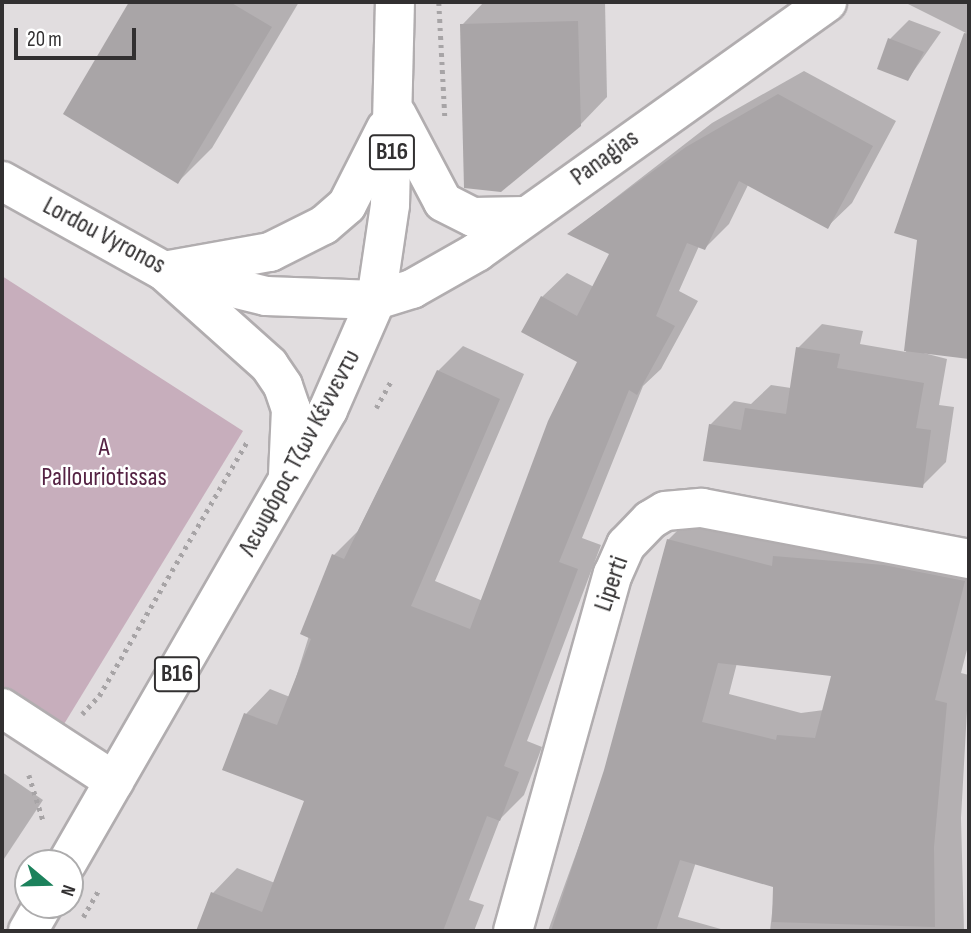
<!DOCTYPE html>
<meta charset="utf-8">
<style>
body{margin:0}
#map{position:relative;width:971px;height:933px;overflow:hidden;background:#e1dddf;font-family:"Sofia Sans Condensed",sans-serif}
div>[style]{position:absolute}
.green>*{inset:0;background:#c7aebc}
.shadow>*{inset:0;background:#0003}
.building>*{inset:0;background:#a9a5a7}
.path>*{height:4.5px;margin-top:-2.25px;transform-origin:0;background:repeating-linear-gradient(90deg,#a7a4a6 0 3.5px,transparent 0 8.5px)}
.roads{filter:drop-shadow(2px 0 #b1adaf) drop-shadow(-2px 0 #b1adaf) drop-shadow(0 2px #b1adaf) drop-shadow(0 -2px #b1adaf)}
.minor>*{height:38px;margin:-19px;padding:0 19px;transform-origin:19px;border-radius:19px;background:#fff}
.major>*{height:38px;margin:-19px;padding:0 19px;transform-origin:19px;border-radius:19px;background:#fff}
span{translate:-50% -50%;white-space:nowrap;text-align:center;line-height:1.15;-webkit-text-stroke:5px #fff;paint-order:stroke}
.shield-label span{padding:2px 5px;background:#fff;border:2px solid;border-radius:5px;-webkit-text-stroke-width:0}
.shield-label{font-size:24px;color:#323031;font-weight:700}
.street-label{font-size:26px;color:#323031}
.park-label{font-size:26px;color:#552344}
.frame{position:absolute;inset:0;border:4px solid #323031;pointer-events:none}
.north{position:absolute;left:14px;top:849px;width:70px;height:70px;box-sizing:border-box;background:#fff;border:2px solid #adacad;border-radius:50%;rotate:109deg;font-size:19px;font-weight:700;line-height:28px;text-align:center;color:#323031}
.north::after{content:'';display:block;margin:auto;width:24px;height:32px;background:#1c825c;clip-path:polygon(50% 0,100% 100%,50% 72%,0 100%)}
.scale{position:absolute;left:14px;top:28px;width:122px;height:32px;box-sizing:border-box;border:4px solid #323031;border-top:0;padding-left:9px;font-size:21px;line-height:24px;white-space:nowrap;color:#323031;-webkit-text-stroke:5px #fff;paint-order:stroke}
</style>
<div id="map">
<div class="green">
<i style="clip-path:polygon(2px 276px,243px 431px,61px 729px,2px 693px)"></i>
</div>
<div class="shadow">
<i style="clip-path:polygon(132px 2px,299px 2px,212px 148px,178px 182px,65px 114px)"></i>
<i style="clip-path:polygon(484px 2px,605px 2px,607px 97px,580px 125px,462px 25px)"></i>
<i style="clip-path:polygon(904px 2px,969px 2px,969px 357px,916px 351px,947px 359px,939px 405px,954px 407px,946px 462px,922px 486px,710px 425px,734px 401px,751px 404px,771px 385px,791px 388px,798px 348px,822px 324px,863px 331px,860px 344px,906px 352px,919px 238px,897px 232px,966px 33px)"></i>
<i style="clip-path:polygon(909px 20px,941px 32px,908px 79px,890px 39px)"></i>
<i style="clip-path:polygon(804px 71px,896px 121px,852px 203px,827px 227px,748px 185px,729px 224px,705px 248px,699px 246px,679px 291px,698px 301px,661px 369px,643px 386px,582px 538px,601px 545px,527px 741px,542px 747px,524px 795px,500px 819px,469px 900px,484px 905px,474px 931px,198px 931px,213px 893px,237px 868px,275px 883px,307px 800px,246px 714px,270px 689px,290px 697px,334px 555px,358px 531px,438px 371px,463px 346px,524px 374px,435px 581px,483px 601px,579px 362px,542px 297px,567px 273px,594px 287px,612px 253px,570px 233px,712px 123px)"></i>
<i style="clip-path:polygon(evenodd,696px 512px,969px 549px,969px 642px,961px 673px,969px 675px,961px 818px,964px 931px,770px 931px,775px 886px,696px 862px,678px 917px,728px 931px,548px 931px,606px 771px,668px 540px,696px 512px,737px 663px,833px 674px,824px 710px,801px 713px,729px 694px,737px 663px)"></i>
<i style="clip-path:polygon(2px 772px,43px 800px,2px 862px)"></i>
</div>
<div class="building">
<i style="clip-path:polygon(129px 2px,230px 2px,272px 27px,178px 184px,63px 114px)"></i>
<i style="clip-path:polygon(578px 21px,581px 126px,501px 192px,464px 188px,460px 24px)"></i>
<i style="clip-path:polygon(964px 33px,969px 34px,969px 359px,904px 351px,917px 240px,894px 233px)"></i>
<i style="clip-path:polygon(888px 38px,924px 52px,908px 81px,877px 69px)"></i>
<i style="clip-path:polygon(778px 94px,873px 146px,828px 229px,739px 181px,705px 250px,687px 243px,656px 316px,675px 326px,637px 395px,629px 390px,559px 562px,578px 569px,504px 766px,519px 772px,500px 821px,487px 816px,443px 931px,196px 931px,211px 892px,262px 912px,304px 801px,222px 770px,244px 713px,277px 725px,311px 639px,300px 634px,332px 554px,344px 559px,437px 370px,500px 399px,411px 606px,470px 629px,548px 421px,577px 362px,521px 332px,541px 296px,577px 316px,609px 254px,567px 234px,686px 147px)"></i>
<i style="clip-path:polygon(796px 347px,840px 354px,837px 368px,924px 383px,916px 428px,931px 430px,923px 488px,703px 461px,709px 424px,741px 430px,745px 408px,786px 414px)"></i>
<i style="clip-path:polygon(evenodd,667px 539px,772px 566px,773px 556px,884px 565px,965px 581px,935px 700px,947px 703px,934px 847px,935px 927px,772px 922px,773px 887px,680px 860px,656px 931px,551px 931px,604px 770px,667px 539px,718px 663px,831px 676px,815px 738px,777px 735px,776px 740px,702px 722px,718px 663px)"></i>
</div>
<div class="path">
<i style="left:439px;top:2px;width:114px;rotate:87deg"></i>
<i style="left:376px;top:408px;width:31px;rotate:-61deg"></i>
<i style="left:82px;top:714px;width:25px;rotate:-47deg"></i>
<i style="left:99px;top:696px;width:296px;rotate:-59.8deg"></i>
<i style="left:29px;top:775px;width:47px;rotate:72.7deg"></i>
<i style="left:83px;top:917px;width:30px;rotate:-60deg"></i>
</div>
<div class="roads">
<div class="minor">
<i style="left:2px;top:181px;width:185px;rotate:29.1deg"></i>
<i style="left:164px;top:271px;width:105px;rotate:13.8deg"></i>
<i style="left:266px;top:296px;width:110px;rotate:2.1deg"></i>
<i style="left:376px;top:300px;width:38px;rotate:-17deg"></i>
<i style="left:412px;top:289px;width:75px;rotate:-29.6deg"></i>
<i style="left:477px;top:252px;width:430px;rotate:-35.5deg"></i>
<i style="left:2px;top:708px;width:134px;rotate:33.1deg"></i>
<i style="left:513px;top:931px;width:371px;rotate:-74.4deg"></i>
<i style="left:613px;top:574px;width:32px;rotate:-66deg"></i>
<i style="left:626px;top:545px;width:35px;rotate:-46deg"></i>
<i style="left:650px;top:520px;width:17px;rotate:-31deg"></i>
<i style="left:665px;top:511px;width:37px;rotate:-5deg"></i>
<i style="left:702px;top:508px;width:272px;rotate:10.8deg"></i>
</div>
<div class="major">
<i style="left:397px;top:115px;width:98px;rotate:62.1deg"></i>
<i style="left:443px;top:202px;width:34px;rotate:27deg"></i>
<i style="left:473px;top:217px;width:52px;rotate:-1.1deg"></i>
<i style="left:164px;top:271px;width:108px;rotate:-10.2deg"></i>
<i style="left:270px;top:252px;width:60px;rotate:-26.6deg"></i>
<i style="left:324px;top:225px;width:30px;rotate:-41deg"></i>
<i style="left:347px;top:205px;width:86px;rotate:-63.1deg"></i>
<i style="left:164px;top:271px;width:141px;rotate:41.8deg"></i>
<i style="left:269px;top:365px;width:25px;rotate:56deg"></i>
<i style="left:283px;top:386px;width:24px;rotate:71deg"></i>
<i style="left:291px;top:409px;width:66px;rotate:92.6deg"></i>
<i style="left:67px;top:863px;width:523px;rotate:-60.05deg"></i>
<i style="left:328px;top:410px;width:120px;rotate:-66.4deg"></i>
<i style="left:376px;top:300px;width:96px;rotate:-81.6deg"></i>
<i style="left:390px;top:205px;width:203px;rotate:-88.6deg"></i>
<i style="left:28px;top:931px;width:30px;rotate:-60deg"></i>
</div>
</div>
<div class="shield-label">
<span style="left:392px;top:152px">B16</span>
<span style="left:177px;top:674px">B16</span>
</div>
<div class="street-label">
<span style="left:605px;top:158px;rotate:-36deg">Panagias</span>
<span style="left:104px;top:236px;rotate:28deg">Lordou Vyronos</span>
<span style="left:300px;top:453px;rotate:-62deg">Λεωφόρος Τζων Κέννεντυ</span>
<span style="left:612px;top:584px;rotate:-71deg">Liperti</span>
</div>
<div class="park-label">
<span style="left:104px;top:463px">A<br>Pallouriotissas</span>
</div>
<div class="frame"></div>
<div class="north">N</div>
<div class="scale">20 m</div>
</div>
